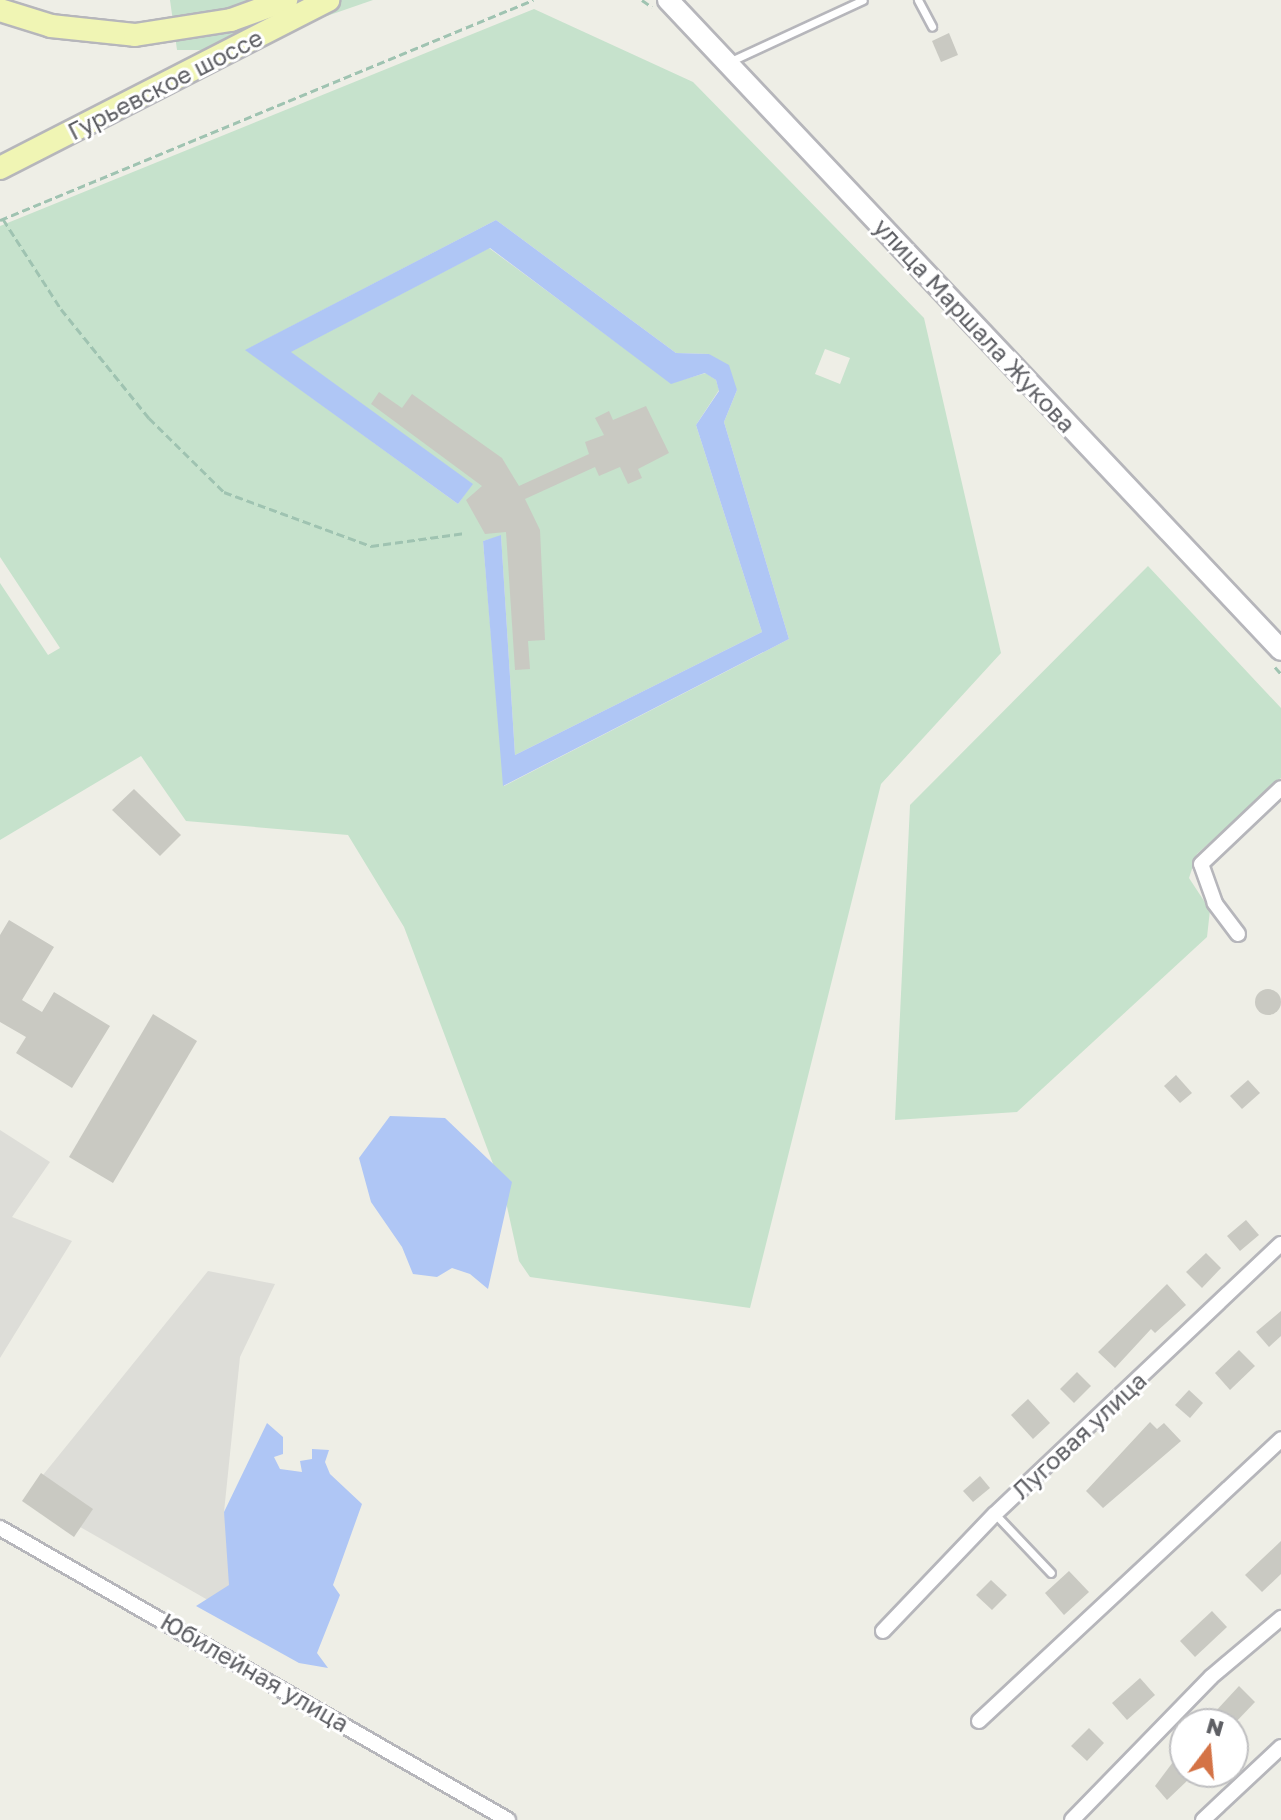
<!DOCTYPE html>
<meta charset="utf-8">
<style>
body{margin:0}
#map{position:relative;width:1281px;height:1820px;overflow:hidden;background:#eeeee6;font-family:"Golos Text",sans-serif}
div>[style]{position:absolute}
.industrial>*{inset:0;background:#ddddd8}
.green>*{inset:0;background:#c6e2cc}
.water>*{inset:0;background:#afc6f5}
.building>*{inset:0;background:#c9c9c2}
.round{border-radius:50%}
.path>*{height:3px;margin-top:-1.5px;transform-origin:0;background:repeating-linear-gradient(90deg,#9fc3b1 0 8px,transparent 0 12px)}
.roads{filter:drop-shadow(2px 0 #b6b6bb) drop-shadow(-2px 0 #b6b6bb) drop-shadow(0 2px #b6b6bb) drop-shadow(0 -2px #b6b6bb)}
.lane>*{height:7px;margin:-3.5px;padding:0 3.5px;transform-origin:3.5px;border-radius:3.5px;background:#fff}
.street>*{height:14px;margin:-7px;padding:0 7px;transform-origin:7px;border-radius:7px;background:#fff}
.secondary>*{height:20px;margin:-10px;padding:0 10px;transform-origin:10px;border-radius:10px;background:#fff}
.primary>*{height:22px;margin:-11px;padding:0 11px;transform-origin:11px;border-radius:11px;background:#f0f5b4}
span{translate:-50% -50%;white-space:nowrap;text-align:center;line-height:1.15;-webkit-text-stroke:6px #fff;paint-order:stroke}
.street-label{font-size:24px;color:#5e5f64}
.north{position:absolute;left:1169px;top:1708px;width:80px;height:80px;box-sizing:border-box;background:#fff;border:2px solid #bfbfc1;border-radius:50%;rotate:16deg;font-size:22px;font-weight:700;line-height:32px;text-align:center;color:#5e5f64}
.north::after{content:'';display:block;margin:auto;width:28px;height:36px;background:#d47346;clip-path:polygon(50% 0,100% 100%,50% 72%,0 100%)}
</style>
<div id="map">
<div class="industrial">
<i style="clip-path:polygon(0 1130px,50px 1162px,12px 1217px,72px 1241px,0 1358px)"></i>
<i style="clip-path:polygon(208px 1271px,275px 1284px,240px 1357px,224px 1512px,255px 1627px,26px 1496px)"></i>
</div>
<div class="green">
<i style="clip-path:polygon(170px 0,373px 0,229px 50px,177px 50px)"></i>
<i style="clip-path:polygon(evenodd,534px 9px,693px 82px,924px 318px,1001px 653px,881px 784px,750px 1308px,530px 1277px,519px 1261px,504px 1193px,404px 927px,348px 835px,186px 821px,141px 756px,0 840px,0 583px,48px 655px,60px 648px,0 557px,0 226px,534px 9px,496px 220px,676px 353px,709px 354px,737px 390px,724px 422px,789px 639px,504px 786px,483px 541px,501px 536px,515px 755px,762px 632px,696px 425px,719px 390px,716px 380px,706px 373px,671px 383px,489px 248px,290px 352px,472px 484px,458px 504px,246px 350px,496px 220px,534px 9px,825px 349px,850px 358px,840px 384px,815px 374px,825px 349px)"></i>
<i style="clip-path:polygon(1148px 566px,1281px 708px,1281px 778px,1197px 854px,1189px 878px,1210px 910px,1207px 937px,1017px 1112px,895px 1120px,910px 805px)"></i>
</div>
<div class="water">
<i style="clip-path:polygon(496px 220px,676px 353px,709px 354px,729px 365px,737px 390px,724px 422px,789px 639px,503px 786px,483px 541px,501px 535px,515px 755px,762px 632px,696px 425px,719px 391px,716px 380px,705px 373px,671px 384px,490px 248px,291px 352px,473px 484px,458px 504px,245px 350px)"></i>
<i style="clip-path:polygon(390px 1116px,445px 1118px,512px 1182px,488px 1289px,470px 1274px,452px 1268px,437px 1277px,413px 1274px,402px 1247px,371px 1202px,359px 1158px)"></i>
<i style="clip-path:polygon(267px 1423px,283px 1437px,283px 1454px,274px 1457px,280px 1469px,302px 1472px,300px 1461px,312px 1459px,312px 1449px,329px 1450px,325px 1462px,330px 1474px,362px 1504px,333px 1585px,340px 1595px,317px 1653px,328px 1668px,299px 1663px,196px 1606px,229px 1585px,224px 1512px)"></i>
</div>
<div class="building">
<i style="clip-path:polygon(949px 33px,958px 55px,941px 62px,932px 41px)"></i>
<i style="clip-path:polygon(379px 392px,402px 408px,412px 394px,502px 458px,519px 486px,589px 454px,585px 442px,604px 435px,595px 418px,609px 411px,613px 420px,646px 406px,669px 453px,638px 469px,642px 478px,628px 484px,620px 467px,599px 476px,595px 467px,525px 499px,540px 530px,545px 640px,528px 641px,530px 669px,515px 670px,506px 532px,485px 534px,466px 500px,482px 486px,371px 404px)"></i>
<i style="clip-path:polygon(134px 789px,181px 835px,160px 856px,112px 810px)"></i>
<i style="clip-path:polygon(9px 920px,54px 947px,22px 1000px,42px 1012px,54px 992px,110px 1026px,72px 1088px,16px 1053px,26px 1037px,0 1022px,0 935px)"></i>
<i class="round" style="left:1255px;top:989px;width:26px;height:26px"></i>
<i style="clip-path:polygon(153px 1014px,197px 1041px,113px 1183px,69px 1157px)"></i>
<i style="clip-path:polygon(1176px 1075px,1192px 1093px,1180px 1103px,1164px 1086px)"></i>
<i style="clip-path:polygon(1248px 1080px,1260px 1093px,1242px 1109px,1230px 1096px)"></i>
<i style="clip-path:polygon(1246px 1220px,1259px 1235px,1240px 1251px,1227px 1236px)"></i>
<i style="clip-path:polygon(1206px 1253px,1221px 1268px,1202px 1288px,1186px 1272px)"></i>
<i style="clip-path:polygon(1167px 1284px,1186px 1305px,1155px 1333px,1151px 1329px,1115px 1368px,1098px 1352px)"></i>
<i style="clip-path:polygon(1281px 1311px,1281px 1336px,1269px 1347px,1256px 1332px)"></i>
<i style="clip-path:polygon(1239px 1350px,1255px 1366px,1230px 1390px,1215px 1373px)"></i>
<i style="clip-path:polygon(1077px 1372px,1091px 1386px,1074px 1403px,1060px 1389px)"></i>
<i style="clip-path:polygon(1189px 1390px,1203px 1403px,1190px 1418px,1175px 1405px)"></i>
<i style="clip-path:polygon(1028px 1399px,1050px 1423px,1033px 1439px,1011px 1415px)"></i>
<i style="clip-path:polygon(1150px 1422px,1157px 1429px,1164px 1423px,1181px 1441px,1103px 1508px,1086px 1491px)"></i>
<i style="clip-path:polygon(41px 1473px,93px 1509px,74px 1537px,22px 1501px)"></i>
<i style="clip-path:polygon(980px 1476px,990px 1488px,973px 1502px,963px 1491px)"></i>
<i style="clip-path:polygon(1281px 1541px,1281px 1574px,1262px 1592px,1245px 1575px)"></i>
<i style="clip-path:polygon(1069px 1571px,1089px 1592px,1064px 1615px,1045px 1593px)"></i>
<i style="clip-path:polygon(991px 1580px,1007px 1595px,992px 1610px,976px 1595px)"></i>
<i style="clip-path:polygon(1212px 1611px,1227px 1627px,1195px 1657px,1180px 1641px)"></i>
<i style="clip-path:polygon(1140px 1678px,1155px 1695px,1127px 1720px,1112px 1703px)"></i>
<i style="clip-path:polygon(1239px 1686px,1255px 1702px,1234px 1724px,1225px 1724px,1214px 1713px)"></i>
<i style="clip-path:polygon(1089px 1728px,1104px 1743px,1087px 1761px,1071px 1746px)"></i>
<i style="clip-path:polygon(1173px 1762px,1189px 1779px,1167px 1800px,1155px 1786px)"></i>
</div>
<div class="path">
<i style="left:642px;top:0;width:12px;rotate:35deg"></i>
<i style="left:3px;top:219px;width:107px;rotate:57.2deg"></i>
<i style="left:61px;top:309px;width:140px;rotate:51.1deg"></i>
<i style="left:149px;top:418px;width:105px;rotate:44.6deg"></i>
<i style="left:224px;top:492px;width:157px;rotate:20.2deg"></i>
<i style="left:371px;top:546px;width:95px;rotate:-7.9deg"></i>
<i style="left:0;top:220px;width:577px;rotate:-22.43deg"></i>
<i style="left:1275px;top:667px;width:9px;rotate:49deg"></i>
</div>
<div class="roads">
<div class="lane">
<i style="left:918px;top:0;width:30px;rotate:62deg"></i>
<i style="left:731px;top:61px;width:145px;rotate:-24.8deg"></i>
<i style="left:995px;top:1514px;width:81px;rotate:46.5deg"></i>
</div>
<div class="street">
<i style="left:1238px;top:934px;width:39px;rotate:-127deg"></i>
<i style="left:1215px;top:903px;width:41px;rotate:-109.7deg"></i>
<i style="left:1201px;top:864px;width:110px;rotate:-43.5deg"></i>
<i style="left:0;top:1528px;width:586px;rotate:29.89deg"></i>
<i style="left:883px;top:1631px;width:162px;rotate:-46.3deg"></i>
<i style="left:995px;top:1514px;width:393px;rotate:-43.4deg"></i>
<i style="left:979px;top:1721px;width:413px;rotate:-43deg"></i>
<i style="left:1072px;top:1820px;width:199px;rotate:-45.8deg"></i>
<i style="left:1211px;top:1677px;width:92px;rotate:-40.1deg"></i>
<i style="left:1203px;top:1820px;width:107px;rotate:-43.1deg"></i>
</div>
<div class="secondary">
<i style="left:668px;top:0;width:893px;rotate:46.68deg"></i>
</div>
<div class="primary">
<i style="left:0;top:10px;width:53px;rotate:17.4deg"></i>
<i style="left:51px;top:26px;width:84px;rotate:6.1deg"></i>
<i style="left:135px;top:35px;width:97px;rotate:-8.9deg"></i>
<i style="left:231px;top:20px;width:59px;rotate:-20deg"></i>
<i style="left:0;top:168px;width:369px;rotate:-27.1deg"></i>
</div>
</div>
<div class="street-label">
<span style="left:165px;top:84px;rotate:-27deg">Гурьевское шоссе</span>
<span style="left:975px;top:325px;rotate:47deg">улица Маршала Жукова</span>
<span style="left:1079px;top:1435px;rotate:-43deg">Луговая улица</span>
<span style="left:255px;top:1672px;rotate:30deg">Юбилейная улица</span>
</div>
<div class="north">N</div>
</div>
